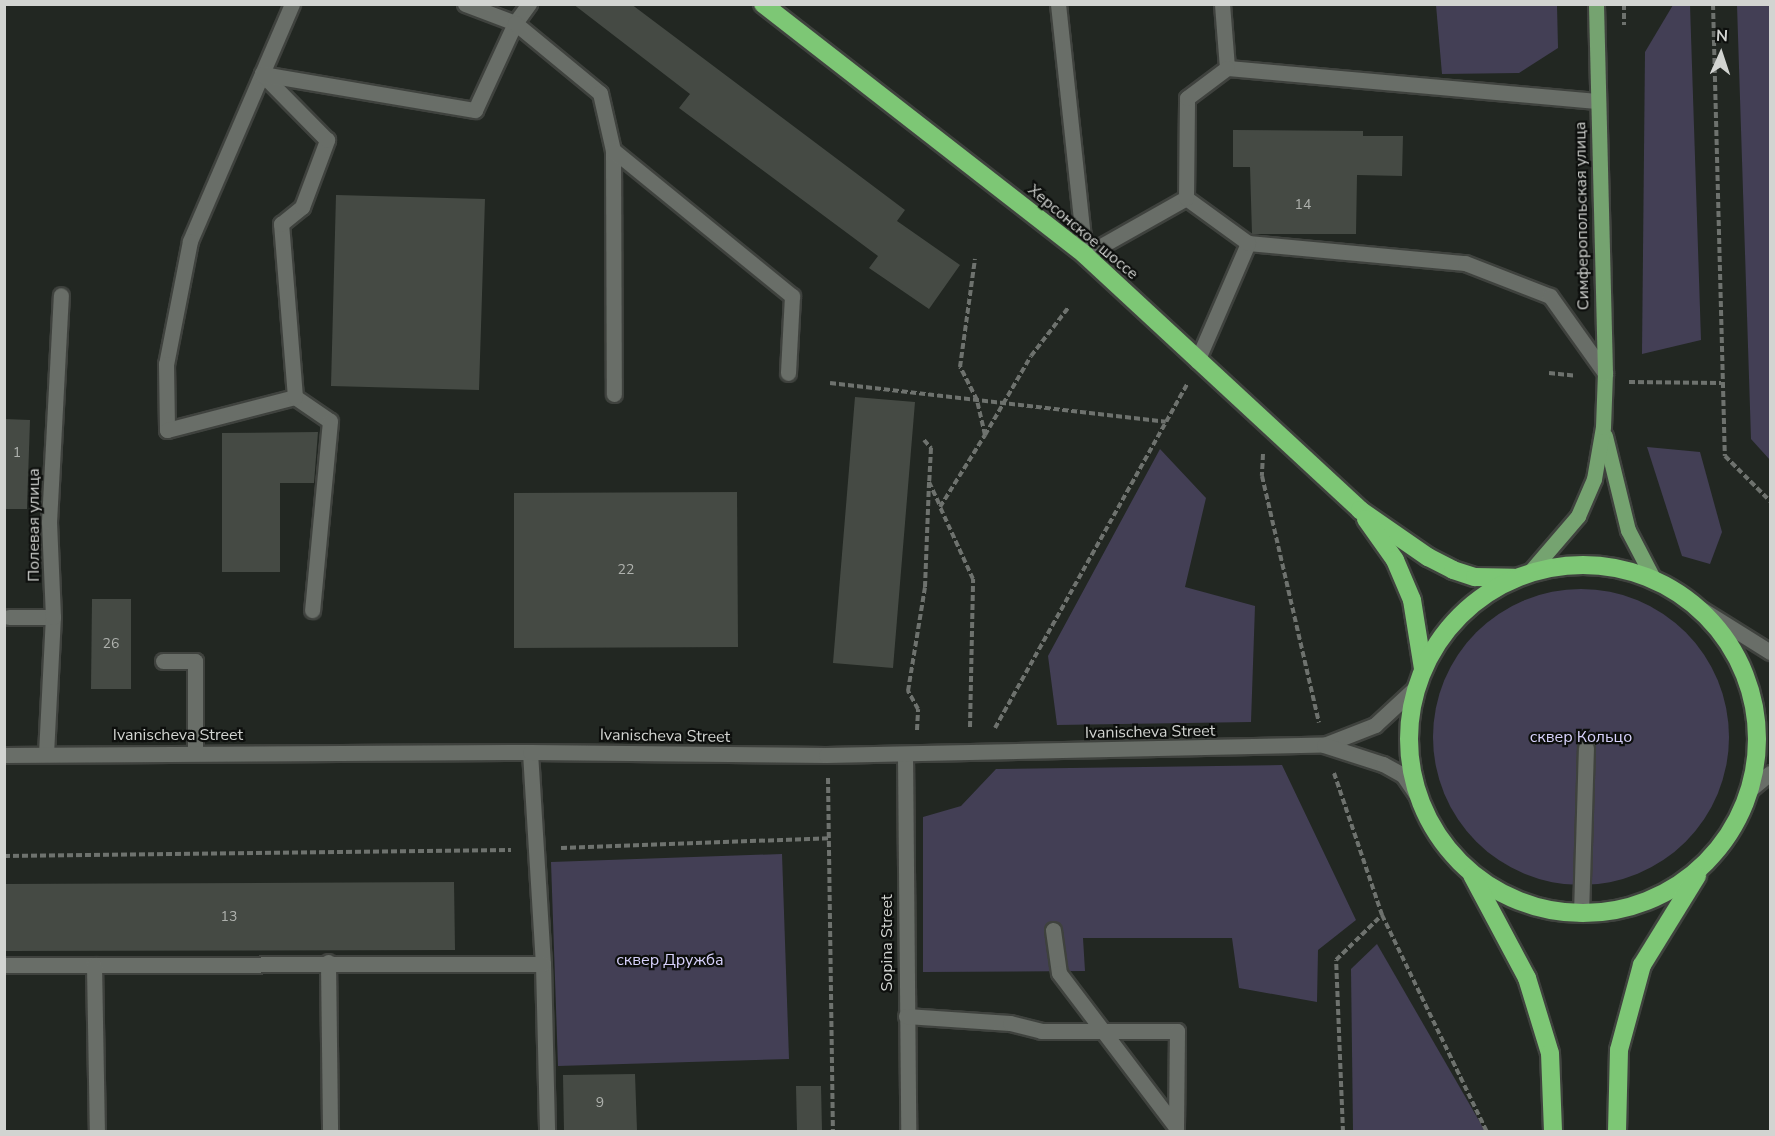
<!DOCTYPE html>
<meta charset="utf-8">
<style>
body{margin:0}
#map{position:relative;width:1775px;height:1136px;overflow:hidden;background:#222722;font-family:"Nunito Sans",sans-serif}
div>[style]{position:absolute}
.green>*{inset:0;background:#433f55}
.round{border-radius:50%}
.building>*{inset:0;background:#454a44}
.path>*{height:4px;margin-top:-2px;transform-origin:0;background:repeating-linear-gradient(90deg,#6e726e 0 6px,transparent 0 9px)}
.roads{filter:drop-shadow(2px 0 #3f423e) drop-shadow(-2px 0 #3f423e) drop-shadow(0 2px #3f423e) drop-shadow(0 -2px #3f423e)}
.minor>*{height:15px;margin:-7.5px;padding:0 7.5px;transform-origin:7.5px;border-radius:7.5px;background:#696e68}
.major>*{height:15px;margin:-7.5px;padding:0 7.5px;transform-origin:7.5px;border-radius:7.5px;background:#75a370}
.highway>*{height:18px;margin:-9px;padding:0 9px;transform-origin:9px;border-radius:9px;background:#7dc775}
.highway>.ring{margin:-9px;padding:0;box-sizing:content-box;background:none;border:18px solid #7dc775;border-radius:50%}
span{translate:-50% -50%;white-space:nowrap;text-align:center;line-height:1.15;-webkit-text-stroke:4.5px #0d0f0d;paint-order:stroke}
.number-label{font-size:14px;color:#afb2ae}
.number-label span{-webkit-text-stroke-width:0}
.street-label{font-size:16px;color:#d2d4d1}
.park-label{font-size:16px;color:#d8d2fc}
.frame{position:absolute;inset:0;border:6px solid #d2d4d1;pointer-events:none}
.north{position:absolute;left:1691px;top:24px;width:60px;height:60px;-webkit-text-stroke:4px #0d0f0d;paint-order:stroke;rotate:3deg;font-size:16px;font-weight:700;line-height:24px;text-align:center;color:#d2d4d1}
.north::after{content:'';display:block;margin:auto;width:21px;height:27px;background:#d2d4d1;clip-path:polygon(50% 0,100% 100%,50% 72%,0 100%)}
</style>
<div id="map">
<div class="green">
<i style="clip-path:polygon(1436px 5px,1557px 5px,1558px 48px,1519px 73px,1442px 74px)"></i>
<i style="clip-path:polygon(1673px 5px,1690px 5px,1701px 340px,1642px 354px,1645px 52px)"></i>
<i style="clip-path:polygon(1737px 5px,1770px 5px,1770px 460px,1751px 439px)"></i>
<i style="clip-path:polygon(1647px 447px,1700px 452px,1722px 532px,1710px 564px,1682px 556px)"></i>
<i style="clip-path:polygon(1160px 449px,1206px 498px,1185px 587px,1255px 606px,1251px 722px,1057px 725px,1048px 656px)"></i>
<i class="round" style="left:1433px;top:589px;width:296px;height:296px"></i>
<i style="clip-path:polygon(1282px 765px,1356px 920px,1318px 950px,1317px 1002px,1239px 988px,1232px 938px,1083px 938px,1085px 971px,923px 972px,923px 817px,961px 806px,996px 769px)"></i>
<i style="clip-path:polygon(782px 854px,789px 1059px,558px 1066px,551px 862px)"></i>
<i style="clip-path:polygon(1377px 944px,1485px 1131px,1353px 1131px,1351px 969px)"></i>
</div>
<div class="building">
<i style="clip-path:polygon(573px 4px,631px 4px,905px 210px,897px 221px,960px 265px,929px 309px,869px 268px,878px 256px,679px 108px,690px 94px)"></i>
<i style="clip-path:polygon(1233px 130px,1363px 131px,1363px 136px,1403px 136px,1402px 176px,1357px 175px,1356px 234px,1252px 234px,1250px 167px,1233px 167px)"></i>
<i style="clip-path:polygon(336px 195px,485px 199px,479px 390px,331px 386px)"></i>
<i style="clip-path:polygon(855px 397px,915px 402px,893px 668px,833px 663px)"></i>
<i style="clip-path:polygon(4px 419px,30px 420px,27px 509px,4px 509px)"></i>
<i style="clip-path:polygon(318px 432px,314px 483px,280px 483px,280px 572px,222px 572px,222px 433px)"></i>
<i style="clip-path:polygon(737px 492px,738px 647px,514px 648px,514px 493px)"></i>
<i style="clip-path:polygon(92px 599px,131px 599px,131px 689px,91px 689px)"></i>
<i style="clip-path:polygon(454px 882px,455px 950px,4px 951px,4px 884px)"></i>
<i style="clip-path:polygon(635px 1074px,637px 1131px,564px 1131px,563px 1075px)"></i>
<i style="clip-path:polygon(796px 1086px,821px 1086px,822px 1131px,797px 1131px)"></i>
</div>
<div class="path">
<i style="left:1624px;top:4px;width:21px;rotate:90deg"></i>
<i style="left:1713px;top:4px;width:452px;rotate:88.5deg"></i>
<i style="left:1725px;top:456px;width:64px;rotate:45deg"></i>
<i style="left:1549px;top:373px;width:27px;rotate:6deg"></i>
<i style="left:1629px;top:382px;width:92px;rotate:0.6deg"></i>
<i style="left:830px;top:383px;width:338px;rotate:6.6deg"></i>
<i style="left:985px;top:435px;width:91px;rotate:-59.8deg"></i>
<i style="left:1031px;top:356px;width:61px;rotate:-52.4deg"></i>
<i style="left:924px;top:440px;width:11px;rotate:49deg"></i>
<i style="left:931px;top:448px;width:34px;rotate:93deg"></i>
<i style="left:929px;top:482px;width:26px;rotate:65deg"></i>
<i style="left:1263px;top:454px;width:22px;rotate:93deg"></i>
<i style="left:1262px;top:476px;width:253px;rotate:77deg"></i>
<i style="left:970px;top:727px;width:148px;rotate:-88.8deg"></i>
<i style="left:973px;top:579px;width:79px;rotate:-114.6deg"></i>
<i style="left:940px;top:507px;width:85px;rotate:-58deg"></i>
<i style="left:985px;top:435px;width:36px;rotate:-103deg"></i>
<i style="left:977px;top:400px;width:37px;rotate:-117deg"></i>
<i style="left:960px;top:367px;width:109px;rotate:-82.1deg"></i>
<i style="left:995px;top:728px;width:394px;rotate:-60.8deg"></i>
<i style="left:917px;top:730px;width:21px;rotate:-87deg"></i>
<i style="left:918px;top:709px;width:21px;rotate:-119deg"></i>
<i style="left:908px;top:691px;width:105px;rotate:-80.7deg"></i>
<i style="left:925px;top:587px;width:105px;rotate:-87.8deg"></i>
<i style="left:1334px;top:773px;width:150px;rotate:71.3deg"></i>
<i style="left:1382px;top:915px;width:241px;rotate:64.2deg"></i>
<i style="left:828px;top:778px;width:354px;rotate:89.2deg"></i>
<i style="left:561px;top:848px;width:269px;rotate:-2.1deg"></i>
<i style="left:4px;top:856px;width:507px;rotate:-0.68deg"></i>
<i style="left:1343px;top:1132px;width:172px;rotate:-92.3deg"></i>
<i style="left:1336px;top:960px;width:64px;rotate:-44.4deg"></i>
</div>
<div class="roads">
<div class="minor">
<i style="left:292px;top:4px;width:258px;rotate:113.3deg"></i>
<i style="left:190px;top:241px;width:125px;rotate:101deg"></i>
<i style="left:166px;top:364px;width:66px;rotate:89.1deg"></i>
<i style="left:167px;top:430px;width:132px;rotate:-14.5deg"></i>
<i style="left:295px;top:397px;width:42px;rotate:34.4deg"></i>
<i style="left:330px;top:421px;width:190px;rotate:95.4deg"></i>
<i style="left:465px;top:4px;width:53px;rotate:20.8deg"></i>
<i style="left:515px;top:23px;width:24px;rotate:-54deg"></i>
<i style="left:1058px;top:4px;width:252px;rotate:83.9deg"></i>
<i style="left:1085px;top:255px;width:116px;rotate:-29.4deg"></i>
<i style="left:1222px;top:4px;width:64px;rotate:85.5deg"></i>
<i style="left:1227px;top:68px;width:372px;rotate:5.1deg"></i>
<i style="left:613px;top:150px;width:244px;rotate:89.8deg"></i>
<i style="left:1248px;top:243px;width:218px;rotate:5.3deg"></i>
<i style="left:1465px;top:263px;width:91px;rotate:21.2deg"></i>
<i style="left:1550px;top:296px;width:95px;rotate:54.5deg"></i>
<i style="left:1197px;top:361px;width:129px;rotate:-66.6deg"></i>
<i style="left:1248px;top:243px;width:77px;rotate:-144deg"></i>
<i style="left:1186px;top:198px;width:100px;rotate:-89.4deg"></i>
<i style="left:1187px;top:98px;width:50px;rotate:-36.9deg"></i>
<i style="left:295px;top:397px;width:174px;rotate:-94.6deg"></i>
<i style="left:281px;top:224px;width:27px;rotate:-39deg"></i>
<i style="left:302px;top:207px;width:72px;rotate:-69.5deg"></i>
<i style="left:327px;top:140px;width:93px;rotate:-134.6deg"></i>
<i style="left:262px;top:74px;width:216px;rotate:9.6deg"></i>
<i style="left:475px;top:110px;width:96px;rotate:-65.3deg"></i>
<i style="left:515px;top:23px;width:110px;rotate:39.5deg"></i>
<i style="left:600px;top:93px;width:58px;rotate:77.2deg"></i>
<i style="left:613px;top:150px;width:231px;rotate:39.2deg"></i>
<i style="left:792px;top:296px;width:77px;rotate:93deg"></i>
<i style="left:1703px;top:610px;width:79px;rotate:32.1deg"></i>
<i style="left:9px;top:617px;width:44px"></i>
<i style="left:163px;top:661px;width:32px"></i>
<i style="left:195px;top:661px;width:92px;rotate:90deg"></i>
<i style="left:1324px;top:745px;width:55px;rotate:-21.4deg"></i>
<i style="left:1375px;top:725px;width:56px;rotate:-42.8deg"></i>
<i style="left:530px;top:752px;width:212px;rotate:86.5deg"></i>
<i style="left:543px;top:964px;width:168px;rotate:88.6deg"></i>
<i style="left:46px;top:754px;width:137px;rotate:-87.1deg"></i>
<i style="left:53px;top:617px;width:95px;rotate:-92.4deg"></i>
<i style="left:49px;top:522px;width:227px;rotate:-87deg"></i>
<i style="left:905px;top:754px;width:378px;rotate:89.5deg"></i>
<i style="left:4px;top:755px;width:526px;rotate:-0.33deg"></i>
<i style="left:530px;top:752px;width:296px;rotate:0.6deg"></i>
<i style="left:826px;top:755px;width:498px;rotate:-1.2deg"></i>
<i style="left:1324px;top:745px;width:62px;rotate:17.9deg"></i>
<i style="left:1383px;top:764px;width:23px;rotate:29deg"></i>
<i style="left:1403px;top:775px;width:27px;rotate:56deg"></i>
<i style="left:1752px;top:788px;width:23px;rotate:-40deg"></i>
<i style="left:1581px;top:914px;width:166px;rotate:-88.3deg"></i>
<i style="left:1053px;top:930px;width:43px;rotate:82.1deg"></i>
<i style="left:1059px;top:973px;width:193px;rotate:52.8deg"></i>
<i style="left:328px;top:962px;width:170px;rotate:89.3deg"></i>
<i style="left:4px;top:965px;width:539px;rotate:-0.11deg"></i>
<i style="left:94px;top:965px;width:167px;rotate:89deg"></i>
<i style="left:906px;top:1016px;width:104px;rotate:3.9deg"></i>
<i style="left:1010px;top:1023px;width:32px;rotate:14deg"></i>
<i style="left:1041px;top:1031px;width:136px"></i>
<i style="left:1177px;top:1031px;width:101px;rotate:90.6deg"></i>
</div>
<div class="major">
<i style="left:1605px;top:436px;width:97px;rotate:76.3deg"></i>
<i style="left:1628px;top:530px;width:54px;rotate:62.5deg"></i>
<i style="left:1530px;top:572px;width:74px;rotate:-49.4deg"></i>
<i style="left:1578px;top:516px;width:40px;rotate:-66.6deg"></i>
<i style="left:1594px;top:479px;width:53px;rotate:-80.2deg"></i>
<i style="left:1603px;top:427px;width:54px;rotate:-87.9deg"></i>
<i style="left:1605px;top:373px;width:369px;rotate:-91.4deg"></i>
</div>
<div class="highway">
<i style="left:763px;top:4px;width:408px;rotate:37.9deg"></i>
<i style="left:1085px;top:255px;width:375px;rotate:42.8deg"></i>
<i style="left:1360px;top:510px;width:83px;rotate:34.7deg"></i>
<i style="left:1428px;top:557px;width:28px;rotate:27deg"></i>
<i style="left:1453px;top:570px;width:23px;rotate:18deg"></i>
<i style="left:1475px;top:577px;width:39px;rotate:1deg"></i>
<i style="left:1366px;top:519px;width:50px;rotate:54.7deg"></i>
<i style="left:1395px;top:560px;width:43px;rotate:67deg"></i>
<i style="left:1412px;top:600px;width:70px;rotate:80.9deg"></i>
<i class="ring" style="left:1409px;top:565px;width:330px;height:330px"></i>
<i style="left:1472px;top:875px;width:117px;rotate:61.9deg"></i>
<i style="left:1527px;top:978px;width:78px;rotate:73deg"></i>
<i style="left:1550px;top:1053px;width:79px;rotate:87.8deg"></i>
<i style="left:1617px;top:1132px;width:82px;rotate:-88.6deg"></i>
<i style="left:1619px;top:1050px;width:88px;rotate:-74.9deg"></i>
<i style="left:1642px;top:965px;width:105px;rotate:-58.3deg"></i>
</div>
</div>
<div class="number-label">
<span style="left:1303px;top:205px">14</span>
<span style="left:17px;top:453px">1</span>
<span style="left:626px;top:570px">22</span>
<span style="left:111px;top:644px">26</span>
<span style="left:229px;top:917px">13</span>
<span style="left:600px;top:1103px">9</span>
</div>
<div class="street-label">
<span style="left:1582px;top:216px;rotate:-91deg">Симферопольская улица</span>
<span style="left:1083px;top:232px;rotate:40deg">Херсонское шоссе</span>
<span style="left:34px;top:525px;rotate:-90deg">Полевая улица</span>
<span style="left:1150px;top:732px;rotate:-1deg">Ivanischeva Street</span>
<span style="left:178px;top:735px">Ivanischeva Street</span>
<span style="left:665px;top:736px;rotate:1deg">Ivanischeva Street</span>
<span style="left:887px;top:943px;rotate:-90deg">Sopina Street</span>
</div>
<div class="park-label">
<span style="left:1581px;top:737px">сквер Кольцо</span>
<span style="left:670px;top:960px">сквер Дружба</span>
</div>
<div class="frame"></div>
<div class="north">N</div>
</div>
